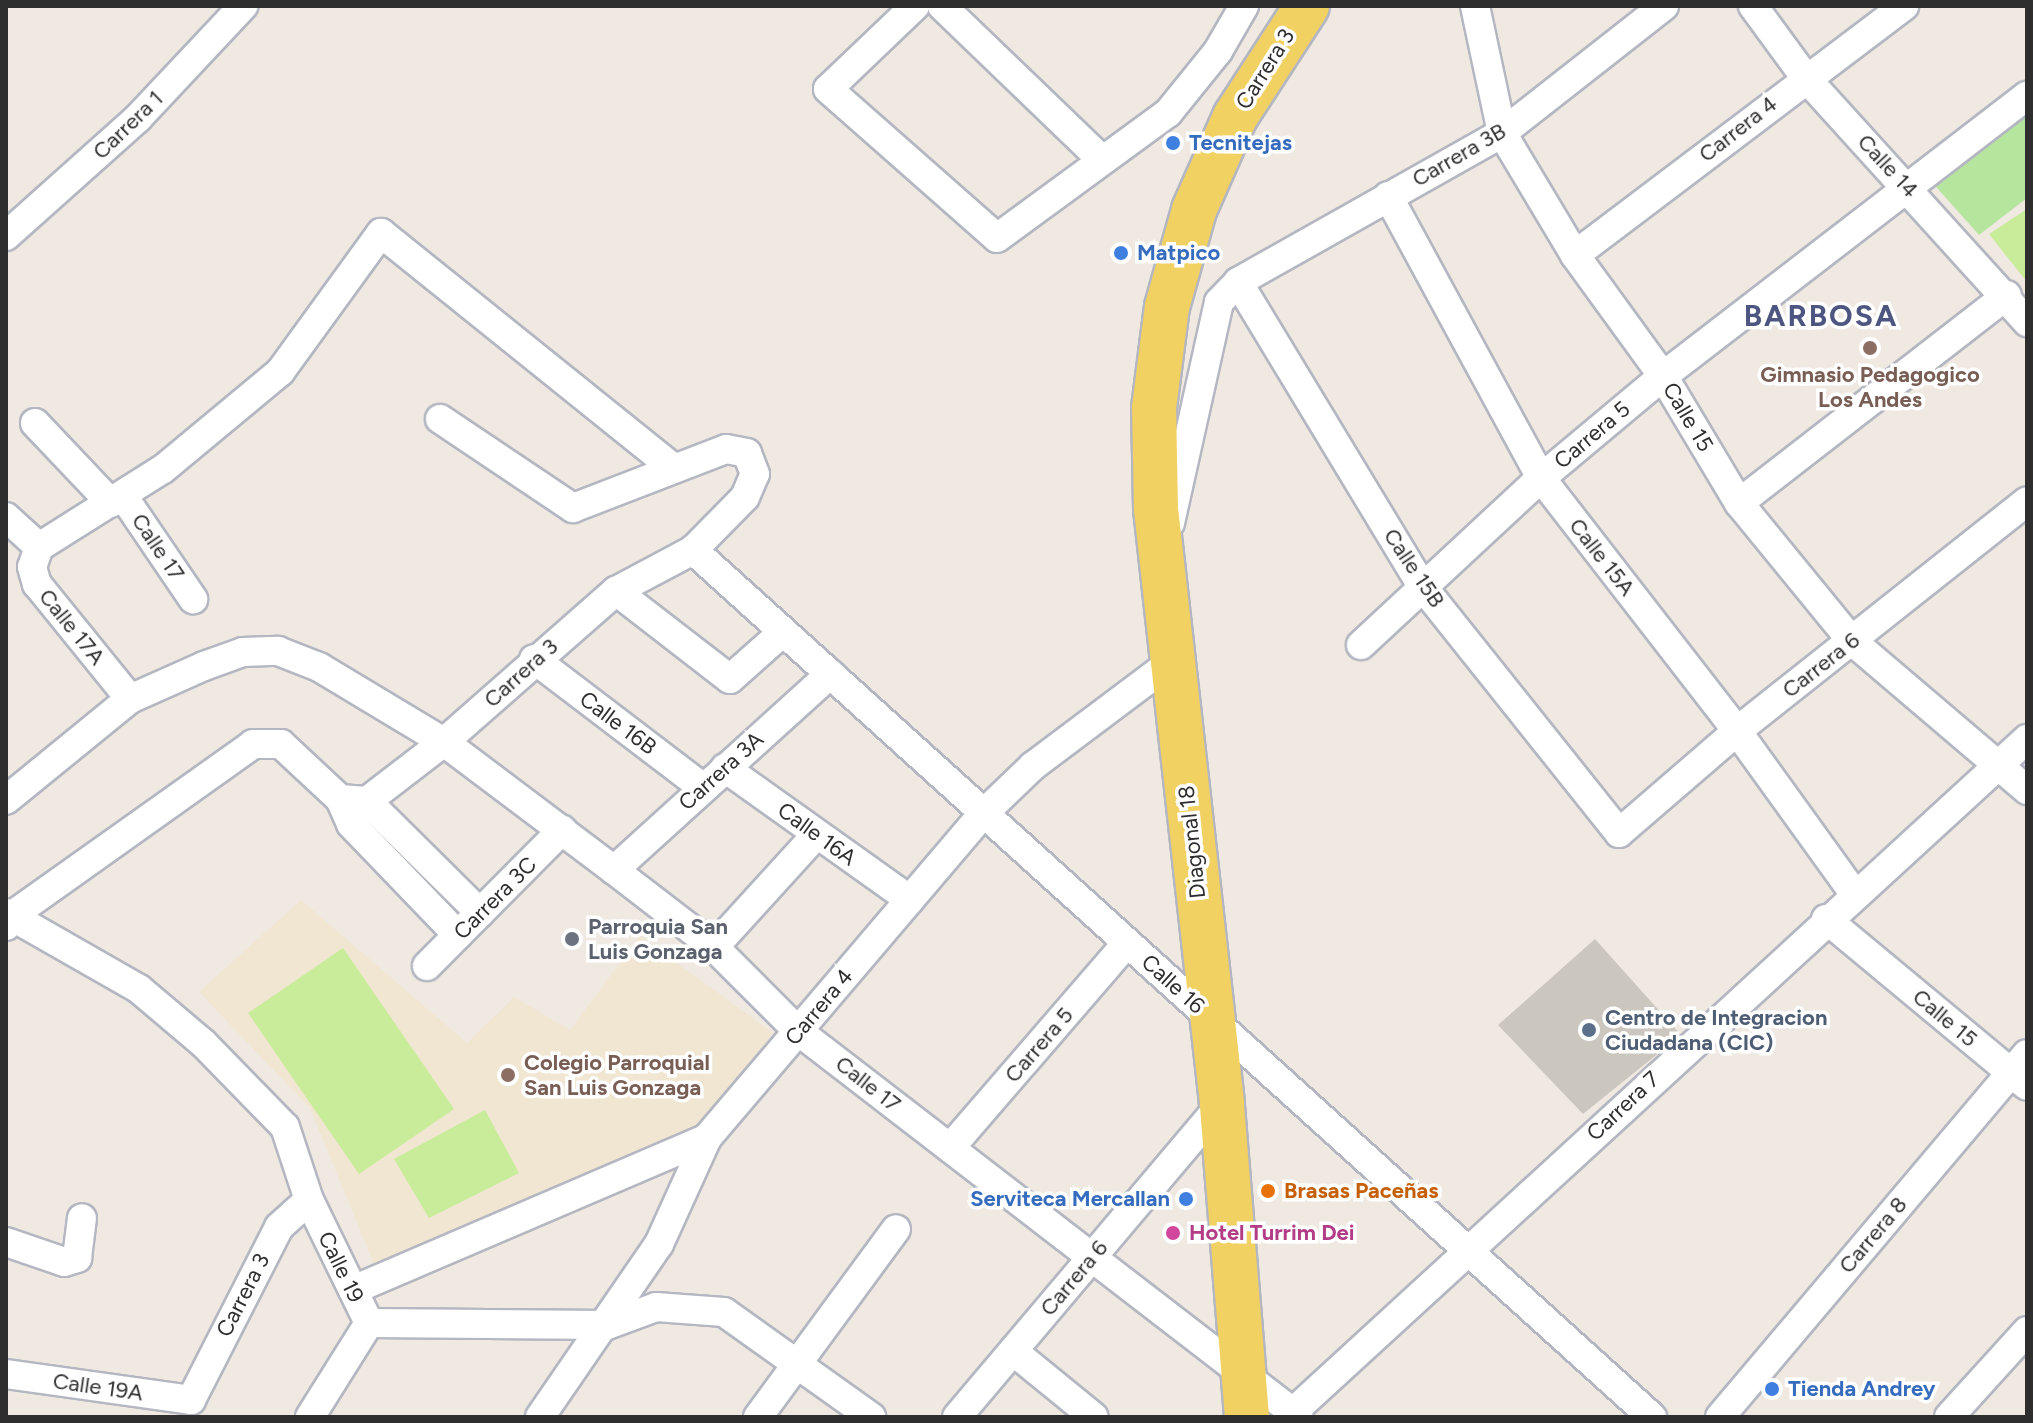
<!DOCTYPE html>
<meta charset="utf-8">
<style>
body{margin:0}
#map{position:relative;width:2033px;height:1423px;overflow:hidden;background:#efe9e1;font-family:Figtree,sans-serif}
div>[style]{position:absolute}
.education>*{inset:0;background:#f0e6d1}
.green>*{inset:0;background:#b6e59e}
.pitch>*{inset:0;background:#c9ec9a}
.building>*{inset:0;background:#cbc7bf}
.roads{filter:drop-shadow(2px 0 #b4b7c1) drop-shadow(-2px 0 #b4b7c1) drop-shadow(0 2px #b4b7c1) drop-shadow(0 -2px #b4b7c1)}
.minor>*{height:28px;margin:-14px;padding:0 14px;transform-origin:14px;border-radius:14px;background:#fff}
.primary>*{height:44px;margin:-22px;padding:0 22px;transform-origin:22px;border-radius:22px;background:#f2d163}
.dots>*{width:22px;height:22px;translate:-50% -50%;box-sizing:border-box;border:4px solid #fff;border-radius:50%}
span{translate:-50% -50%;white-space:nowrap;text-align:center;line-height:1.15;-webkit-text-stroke:7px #fff;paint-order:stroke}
.street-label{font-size:22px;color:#2e2e2e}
.shop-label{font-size:22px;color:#366cbe;font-weight:700}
.left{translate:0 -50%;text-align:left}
.right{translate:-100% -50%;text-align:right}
.education-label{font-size:22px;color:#785e54;font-weight:700}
.worship-label{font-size:22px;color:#5b616d;font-weight:700}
.service-label{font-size:22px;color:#4e5e75;font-weight:700}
.food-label{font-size:22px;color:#c56008;font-weight:700}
.hotel-label{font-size:22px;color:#b23c85;font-weight:700}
.district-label{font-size:30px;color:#4d5680;font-weight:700;letter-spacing:2px}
.frame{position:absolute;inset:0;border:8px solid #2e2e2e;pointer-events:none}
</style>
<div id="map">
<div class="education">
<i style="clip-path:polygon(301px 900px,467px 1043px,514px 997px,570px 1030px,640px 936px,773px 1033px,692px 1132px,374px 1264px,310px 1108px,199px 992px)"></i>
</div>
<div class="green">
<i style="clip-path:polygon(2027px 105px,2027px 198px,1979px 235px,1929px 179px)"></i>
</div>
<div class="pitch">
<i style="clip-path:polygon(2027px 209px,2027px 282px,1989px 234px)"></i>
<i style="clip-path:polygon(343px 948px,454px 1109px,359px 1174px,248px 1013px)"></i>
<i style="clip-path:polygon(485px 1110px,519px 1173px,429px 1218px,394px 1159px)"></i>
</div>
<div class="building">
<i style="clip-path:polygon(1595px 939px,1681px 1035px,1583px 1114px,1498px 1025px)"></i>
</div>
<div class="roads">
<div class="minor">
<i style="left:915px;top:6px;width:120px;rotate:136.3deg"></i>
<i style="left:828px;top:89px;width:225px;rotate:41.4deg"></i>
<i style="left:997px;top:238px;width:212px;rotate:-36.2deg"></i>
<i style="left:1168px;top:113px;width:80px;rotate:-51.1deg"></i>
<i style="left:1218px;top:51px;width:52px;rotate:-60deg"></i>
<i style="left:942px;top:6px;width:222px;rotate:43.9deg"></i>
<i style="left:1475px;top:6px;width:130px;rotate:78deg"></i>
<i style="left:1502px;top:133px;width:142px;rotate:59.1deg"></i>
<i style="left:1575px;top:255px;width:150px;rotate:54deg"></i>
<i style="left:1663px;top:376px;width:148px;rotate:59.1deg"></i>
<i style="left:1739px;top:503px;width:178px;rotate:50.7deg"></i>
<i style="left:1852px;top:641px;width:230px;rotate:40.4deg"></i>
<i style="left:1753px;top:6px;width:88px;rotate:53.8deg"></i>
<i style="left:1805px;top:77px;width:331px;rotate:47.8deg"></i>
<i style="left:1388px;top:196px;width:321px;rotate:61.5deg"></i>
<i style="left:1541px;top:478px;width:320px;rotate:52.2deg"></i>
<i style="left:1737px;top:731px;width:200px;rotate:54.2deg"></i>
<i style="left:6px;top:236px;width:177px;rotate:-41.8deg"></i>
<i style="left:138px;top:118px;width:154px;rotate:-46.8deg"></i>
<i style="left:1575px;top:255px;width:413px;rotate:-37.1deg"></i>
<i style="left:1238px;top:282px;width:355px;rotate:58.8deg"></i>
<i style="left:1422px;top:586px;width:316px;rotate:51.4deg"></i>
<i style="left:1619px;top:833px;width:156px;rotate:-40.8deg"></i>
<i style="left:1737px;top:731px;width:370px;rotate:-38.4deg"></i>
<i style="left:35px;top:423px;width:110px;rotate:46.5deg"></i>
<i style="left:123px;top:496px;width:125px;rotate:55.8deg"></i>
<i style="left:1739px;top:503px;width:339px;rotate:-37.8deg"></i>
<i style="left:6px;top:517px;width:45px;rotate:42.3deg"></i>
<i style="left:1170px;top:523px;width:226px;rotate:-77.5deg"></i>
<i style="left:1219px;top:302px;width:28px;rotate:-46deg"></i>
<i style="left:1238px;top:282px;width:303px;rotate:-29.4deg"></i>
<i style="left:1502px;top:133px;width:206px;rotate:-38.1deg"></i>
<i style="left:39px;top:547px;width:146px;rotate:-32.2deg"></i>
<i style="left:163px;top:469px;width:152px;rotate:-39.7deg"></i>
<i style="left:280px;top:372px;width:172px;rotate:-54deg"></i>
<i style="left:381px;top:233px;width:375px;rotate:38.8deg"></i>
<i style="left:39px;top:547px;width:21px;rotate:109deg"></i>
<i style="left:32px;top:567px;width:18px;rotate:74deg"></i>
<i style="left:37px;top:584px;width:148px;rotate:51deg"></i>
<i style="left:693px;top:550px;width:1293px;rotate:42.12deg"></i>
<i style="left:616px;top:591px;width:144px;rotate:37.7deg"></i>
<i style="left:730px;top:679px;width:71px;rotate:-41.6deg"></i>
<i style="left:1361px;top:645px;width:246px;rotate:-42.9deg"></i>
<i style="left:1541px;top:478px;width:159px;rotate:-39.9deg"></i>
<i style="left:1663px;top:376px;width:459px;rotate:-37.6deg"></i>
<i style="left:534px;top:659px;width:211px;rotate:37.3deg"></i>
<i style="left:725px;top:768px;width:227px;rotate:35.5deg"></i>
<i style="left:340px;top:799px;width:27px;rotate:66deg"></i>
<i style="left:351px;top:824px;width:154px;rotate:46.1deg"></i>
<i style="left:6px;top:800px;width:160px;rotate:-39.2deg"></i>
<i style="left:130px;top:699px;width:81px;rotate:-24deg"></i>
<i style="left:204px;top:666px;width:41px;rotate:-19.7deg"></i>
<i style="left:243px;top:652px;width:35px;rotate:-2deg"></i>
<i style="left:278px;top:651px;width:44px;rotate:21.3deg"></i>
<i style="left:319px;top:667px;width:146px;rotate:31deg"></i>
<i style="left:444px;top:742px;width:213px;rotate:37deg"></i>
<i style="left:614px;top:870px;width:126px;rotate:37.6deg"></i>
<i style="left:714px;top:947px;width:119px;rotate:45deg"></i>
<i style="left:798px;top:1031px;width:632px;rotate:37.61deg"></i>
<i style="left:367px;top:801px;width:159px;rotate:44.7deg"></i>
<i style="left:614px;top:870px;width:292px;rotate:-42.2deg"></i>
<i style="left:6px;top:913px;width:153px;rotate:29.7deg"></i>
<i style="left:139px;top:989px;width:84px;rotate:40.2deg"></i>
<i style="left:203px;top:1043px;width:117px;rotate:45.7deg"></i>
<i style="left:285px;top:1127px;width:77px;rotate:71.8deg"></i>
<i style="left:309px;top:1200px;width:137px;rotate:64deg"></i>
<i style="left:1826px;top:919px;width:261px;rotate:39.7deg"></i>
<i style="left:6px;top:926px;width:10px;rotate:-66deg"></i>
<i style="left:10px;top:917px;width:298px;rotate:-35.4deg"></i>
<i style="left:253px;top:744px;width:28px"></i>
<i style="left:281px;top:744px;width:81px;rotate:43deg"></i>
<i style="left:340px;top:799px;width:27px;rotate:4deg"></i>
<i style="left:367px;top:801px;width:97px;rotate:-37.5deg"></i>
<i style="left:444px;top:742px;width:229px;rotate:-41.3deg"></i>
<i style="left:616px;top:591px;width:87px;rotate:-28deg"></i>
<i style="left:693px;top:550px;width:74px;rotate:-45.5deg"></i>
<i style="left:745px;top:497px;width:25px;rotate:-67deg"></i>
<i style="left:755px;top:474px;width:22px;rotate:-111deg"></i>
<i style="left:747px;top:453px;width:21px;rotate:-169deg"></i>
<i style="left:726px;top:449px;width:164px;rotate:158.9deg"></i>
<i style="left:573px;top:508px;width:160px;rotate:-146.2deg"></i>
<i style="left:714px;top:947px;width:151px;rotate:-47.7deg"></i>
<i style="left:427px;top:966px;width:192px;rotate:-45.2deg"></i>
<i style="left:950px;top:1148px;width:271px;rotate:-49.2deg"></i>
<i style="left:6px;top:1242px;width:61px;rotate:19deg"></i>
<i style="left:64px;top:1262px;width:14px;rotate:-17deg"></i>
<i style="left:77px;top:1258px;width:40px;rotate:-82.9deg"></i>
<i style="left:353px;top:1290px;width:385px;rotate:-23.2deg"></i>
<i style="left:369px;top:1323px;width:238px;rotate:0.5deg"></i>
<i style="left:607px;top:1325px;width:52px;rotate:-20.2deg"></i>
<i style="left:656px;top:1307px;width:68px;rotate:4.2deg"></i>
<i style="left:724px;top:1312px;width:181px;rotate:35.5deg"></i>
<i style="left:1013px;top:1351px;width:104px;rotate:39.2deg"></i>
<i style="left:6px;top:1374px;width:187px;rotate:8deg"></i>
<i style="left:191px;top:1400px;width:194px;rotate:-63deg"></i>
<i style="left:279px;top:1227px;width:40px;rotate:-42deg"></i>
<i style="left:1293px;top:1412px;width:996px;rotate:-42.52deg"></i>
<i style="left:310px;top:1417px;width:111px;rotate:-57.9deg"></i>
<i style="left:540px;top:1417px;width:210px;rotate:-55.5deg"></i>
<i style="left:659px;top:1244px;width:116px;rotate:-65.6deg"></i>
<i style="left:707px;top:1138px;width:427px;rotate:-49.6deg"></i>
<i style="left:984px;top:813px;width:68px;rotate:-43.8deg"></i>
<i style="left:1033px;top:766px;width:176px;rotate:-36.9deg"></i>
<i style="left:758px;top:1417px;width:233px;rotate:-53.7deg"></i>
<i style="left:957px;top:1417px;width:411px;rotate:-49.8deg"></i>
<i style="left:1720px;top:1417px;width:475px;rotate:-49.8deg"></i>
<i style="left:1949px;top:1417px;width:116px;rotate:-47.8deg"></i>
</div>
<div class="primary">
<i style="left:1247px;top:1417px;width:315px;rotate:-94.6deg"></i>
<i style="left:1222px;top:1103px;width:598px;rotate:-96.34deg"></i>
<i style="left:1156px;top:509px;width:101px;rotate:-91.1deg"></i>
<i style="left:1154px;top:408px;width:102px;rotate:-82.7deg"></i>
<i style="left:1167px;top:307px;width:101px;rotate:-74.4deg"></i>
<i style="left:1194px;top:210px;width:102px;rotate:-66.2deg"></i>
<i style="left:1235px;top:117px;width:132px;rotate:-57deg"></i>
</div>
</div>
<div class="dots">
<i style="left:1173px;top:143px;background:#3f7fe0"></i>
<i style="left:1121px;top:253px;background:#3f7fe0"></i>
<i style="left:1870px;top:348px;background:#8d6e63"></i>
<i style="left:572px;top:939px;background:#6b7280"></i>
<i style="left:1589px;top:1030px;background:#5c6f8a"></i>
<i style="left:508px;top:1075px;background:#8d6e63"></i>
<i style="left:1268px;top:1191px;background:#e8710a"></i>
<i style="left:1186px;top:1199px;background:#3f7fe0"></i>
<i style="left:1173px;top:1233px;background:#d1479c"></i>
<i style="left:1772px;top:1389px;background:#3f7fe0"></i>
</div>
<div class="street-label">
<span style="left:1265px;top:69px;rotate:-58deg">Carrera 3</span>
<span style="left:128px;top:125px;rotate:-44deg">Carrera 1</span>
<span style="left:1738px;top:129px;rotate:-38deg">Carrera 4</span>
<span style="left:1459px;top:155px;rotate:-30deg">Carrera 3B</span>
<span style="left:1888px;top:166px;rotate:47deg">Calle 14</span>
<span style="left:1688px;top:417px;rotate:59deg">Calle 15</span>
<span style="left:1592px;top:435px;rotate:-40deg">Carrera 5</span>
<span style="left:158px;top:547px;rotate:56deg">Calle 17</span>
<span style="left:1602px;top:557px;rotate:52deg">Calle 15A</span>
<span style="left:1414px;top:568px;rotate:56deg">Calle 15B</span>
<span style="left:72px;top:627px;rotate:51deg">Calle 17A</span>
<span style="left:1821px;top:665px;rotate:-38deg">Carrera 6</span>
<span style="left:521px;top:673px;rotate:-42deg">Carrera 3</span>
<span style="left:618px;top:723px;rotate:37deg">Calle 16B</span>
<span style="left:721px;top:771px;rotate:-42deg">Carrera 3A</span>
<span style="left:817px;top:834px;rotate:36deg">Calle 16A</span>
<span style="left:1192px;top:842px;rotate:-96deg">Diagonal 18</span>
<span style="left:495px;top:898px;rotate:-45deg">Carrera 3C</span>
<span style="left:1173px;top:984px;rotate:42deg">Calle 16</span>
<span style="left:819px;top:1007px;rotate:-50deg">Carrera 4</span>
<span style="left:1945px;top:1018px;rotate:40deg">Calle 15</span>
<span style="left:1039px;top:1045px;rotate:-49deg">Carrera 5</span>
<span style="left:868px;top:1084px;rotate:38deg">Calle 17</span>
<span style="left:1623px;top:1106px;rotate:-43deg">Carrera 7</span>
<span style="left:1873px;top:1235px;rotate:-50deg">Carrera 8</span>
<span style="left:341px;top:1267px;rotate:64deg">Calle 19</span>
<span style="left:1074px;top:1278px;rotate:-50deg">Carrera 6</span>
<span style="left:243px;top:1295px;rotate:-63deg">Carrera 3</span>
<span style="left:98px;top:1387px;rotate:8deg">Calle 19A</span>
</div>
<div class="shop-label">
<span class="left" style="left:1189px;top:143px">Tecnitejas</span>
<span class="left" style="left:1137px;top:253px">Matpico</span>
<span class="right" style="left:1170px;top:1199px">Serviteca Mercallan</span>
<span class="left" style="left:1788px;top:1389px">Tienda Andrey</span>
</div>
<div class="education-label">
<span style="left:1870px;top:387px">Gimnasio Pedagogico<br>Los Andes</span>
<span class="left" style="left:524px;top:1075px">Colegio Parroquial<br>San Luis Gonzaga</span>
</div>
<div class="worship-label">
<span class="left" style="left:588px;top:939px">Parroquia San<br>Luis Gonzaga</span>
</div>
<div class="service-label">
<span class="left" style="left:1605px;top:1030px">Centro de Integracion<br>Ciudadana (CIC)</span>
</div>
<div class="food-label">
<span class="left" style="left:1284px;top:1191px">Brasas Paceñas</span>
</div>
<div class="hotel-label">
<span class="left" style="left:1189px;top:1233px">Hotel Turrim Dei</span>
</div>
<div class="district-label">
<span style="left:1821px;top:316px">BARBOSA</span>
</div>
<div class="frame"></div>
</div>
